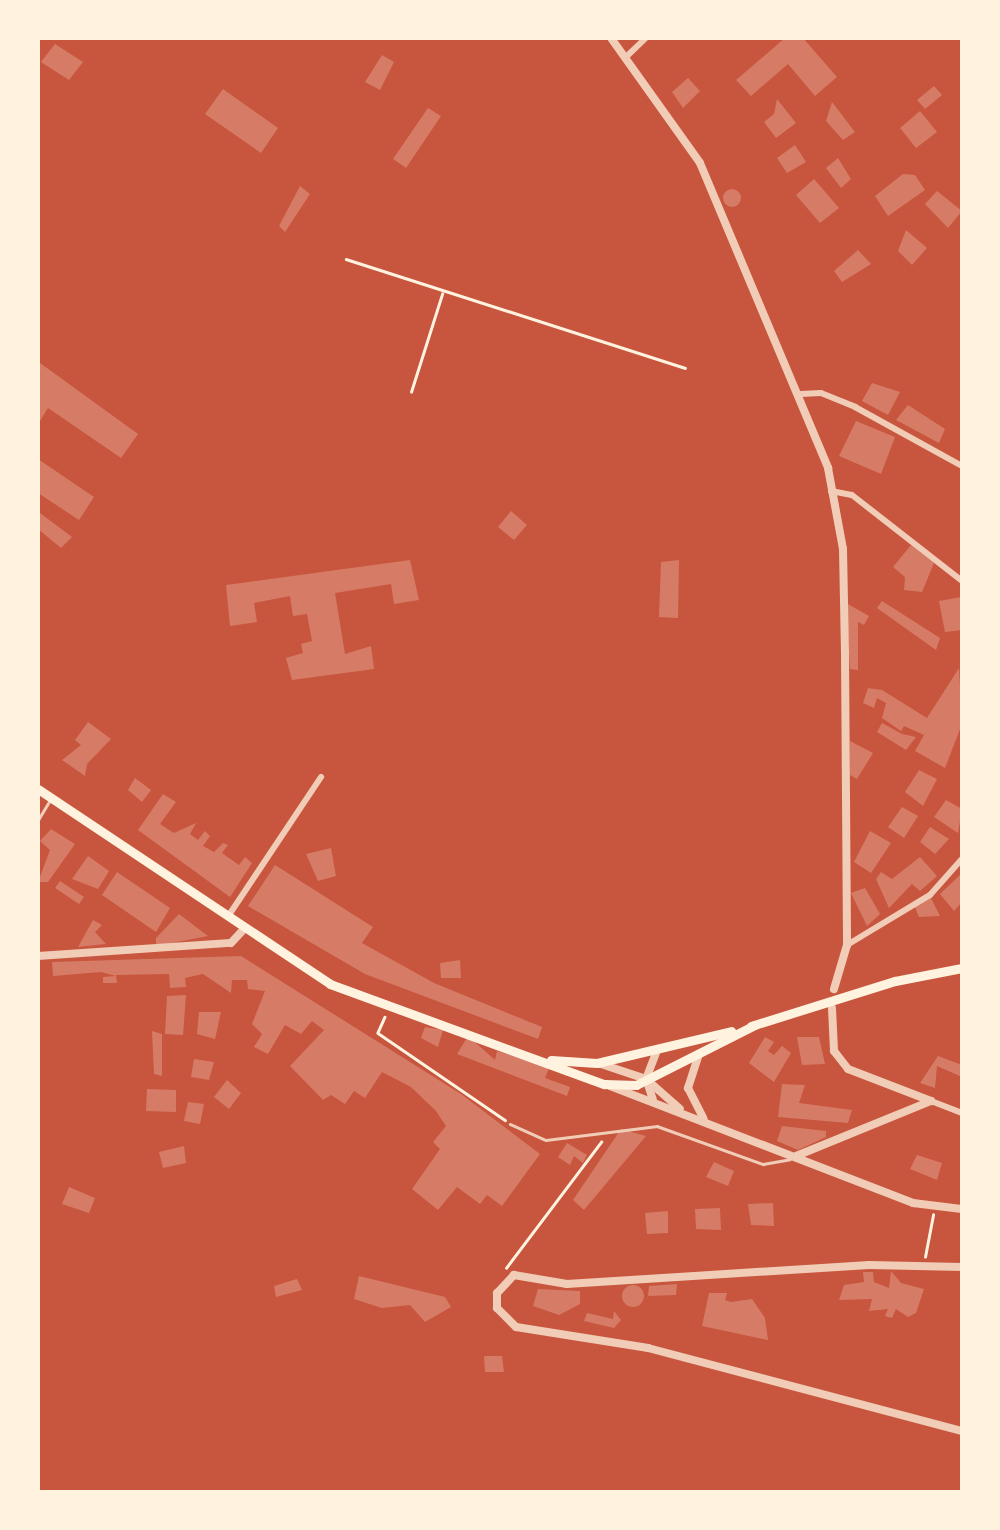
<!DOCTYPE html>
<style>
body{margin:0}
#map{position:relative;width:1000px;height:1530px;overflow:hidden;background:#c8553d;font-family:"PT Serif",serif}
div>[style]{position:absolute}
.building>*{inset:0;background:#d67c66}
.round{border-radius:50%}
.path>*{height:2.5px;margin:-1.25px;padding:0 1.25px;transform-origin:1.25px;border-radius:1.25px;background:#fff3e0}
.service>*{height:2.5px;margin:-1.25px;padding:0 1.25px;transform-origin:1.25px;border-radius:1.25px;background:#f1ccb7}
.minor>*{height:6px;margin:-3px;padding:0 3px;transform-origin:3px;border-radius:3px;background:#f1ccb7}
.tertiary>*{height:8px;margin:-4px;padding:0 4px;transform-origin:4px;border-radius:4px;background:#f1ccb7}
.secondary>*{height:9px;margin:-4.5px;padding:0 4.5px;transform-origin:4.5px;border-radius:4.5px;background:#fff3e0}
span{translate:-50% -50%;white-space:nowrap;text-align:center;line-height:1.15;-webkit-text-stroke:9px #fff3e0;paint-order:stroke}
.frame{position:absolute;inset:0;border:40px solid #fff3e0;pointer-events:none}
</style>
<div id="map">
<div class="building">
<i style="clip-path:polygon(785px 38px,803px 38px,837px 77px,815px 96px,788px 64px,751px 96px,736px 80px)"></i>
<i style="clip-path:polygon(55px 44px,83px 62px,69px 80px,41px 62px)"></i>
<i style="clip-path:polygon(382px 55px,394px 62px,380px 90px,365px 82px)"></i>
<i style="clip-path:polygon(688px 78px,700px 91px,683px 108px,672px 92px)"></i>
<i style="clip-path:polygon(934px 86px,942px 95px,925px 109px,917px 100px)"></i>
<i style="clip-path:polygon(223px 89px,278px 128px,261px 153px,205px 114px)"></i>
<i style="clip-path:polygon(777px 99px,796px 123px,776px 138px,764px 122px,774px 114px)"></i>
<i style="clip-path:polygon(832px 102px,855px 132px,843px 140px,826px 121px)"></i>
<i style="clip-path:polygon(428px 108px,441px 116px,406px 168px,393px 159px)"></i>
<i style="clip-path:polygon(920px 111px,937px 132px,916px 148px,900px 128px)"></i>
<i style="clip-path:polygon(795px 145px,806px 162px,787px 173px,777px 158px)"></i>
<i style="clip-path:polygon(838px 158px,851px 179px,841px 188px,826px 168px)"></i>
<i style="clip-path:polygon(903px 174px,915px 175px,925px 190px,888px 216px,875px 196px)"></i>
<i style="clip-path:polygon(814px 179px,839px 208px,820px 223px,796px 195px)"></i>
<i style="clip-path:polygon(300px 186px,310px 194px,285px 232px,279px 226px)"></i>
<i class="round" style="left:723px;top:189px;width:18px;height:18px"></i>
<i style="clip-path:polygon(937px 191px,962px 211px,948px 228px,925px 204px)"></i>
<i style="clip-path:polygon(906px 230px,927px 248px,912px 265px,898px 251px)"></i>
<i style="clip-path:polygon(858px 250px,871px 264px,842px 282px,834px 271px)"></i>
<i style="clip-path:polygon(40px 363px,138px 434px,121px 458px,48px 408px,38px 424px)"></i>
<i style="clip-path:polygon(872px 383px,900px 392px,888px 415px,862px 401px)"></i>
<i style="clip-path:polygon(908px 405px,945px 429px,939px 443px,896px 420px)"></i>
<i style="clip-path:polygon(856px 421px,895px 437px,881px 474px,839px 456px)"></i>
<i style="clip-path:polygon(38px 459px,94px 497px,79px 520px,38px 493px)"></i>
<i style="clip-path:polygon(511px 511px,527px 525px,514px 540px,498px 527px)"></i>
<i style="clip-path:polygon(40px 513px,72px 537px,61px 548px,38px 529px)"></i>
<i style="clip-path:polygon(911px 545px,934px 563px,922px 592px,904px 590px,905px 577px,893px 567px)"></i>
<i style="clip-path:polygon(410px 560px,419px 600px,394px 604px,391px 584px,335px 593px,345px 654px,371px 646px,374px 669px,292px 680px,286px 658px,303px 653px,301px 644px,312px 641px,307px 614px,293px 616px,290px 596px,254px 603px,257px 622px,230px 626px,226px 585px)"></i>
<i style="clip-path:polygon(679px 560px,678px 618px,659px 617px,661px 562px)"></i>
<i style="clip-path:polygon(962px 597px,962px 630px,945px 632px,939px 601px)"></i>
<i style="clip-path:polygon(882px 601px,940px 638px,936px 650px,877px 608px)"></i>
<i style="clip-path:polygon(846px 603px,869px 616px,864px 625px,858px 622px,858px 670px,850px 669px)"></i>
<i style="clip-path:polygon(959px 668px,962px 724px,945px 768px,915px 751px,924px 735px,904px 726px,901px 731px,882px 718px,886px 703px,877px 698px,874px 708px,863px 703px,868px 688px,882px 690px,927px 718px)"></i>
<i style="clip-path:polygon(88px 722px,111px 739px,87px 764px,85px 776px,62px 760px,81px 745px,75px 740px)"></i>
<i style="clip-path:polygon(882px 723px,902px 734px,916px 737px,906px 750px,877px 732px)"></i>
<i style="clip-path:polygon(850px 741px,873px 753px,857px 779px,850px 775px)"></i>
<i style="clip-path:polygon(919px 770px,937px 779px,923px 806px,905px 792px)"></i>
<i style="clip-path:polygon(135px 778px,151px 790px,142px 802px,128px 790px)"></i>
<i style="clip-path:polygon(163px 794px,176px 802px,160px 824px,174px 833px,196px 823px,190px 834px,198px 840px,205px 831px,210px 836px,203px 846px,214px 852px,223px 843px,228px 845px,222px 853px,239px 865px,245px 857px,252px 863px,230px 897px,138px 830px)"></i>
<i style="clip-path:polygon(946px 800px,962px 809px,958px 833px,934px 817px)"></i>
<i style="clip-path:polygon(902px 807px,918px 816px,904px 838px,888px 827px)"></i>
<i style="clip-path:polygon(930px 827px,949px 839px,935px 854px,920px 842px)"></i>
<i style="clip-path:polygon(51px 829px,75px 844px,48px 882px,38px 882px,50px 850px,40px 841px)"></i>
<i style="clip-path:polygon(870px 831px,891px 843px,871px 873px,854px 862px)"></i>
<i style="clip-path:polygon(331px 848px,336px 876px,318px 881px,306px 854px)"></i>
<i style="clip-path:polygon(88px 856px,109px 871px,98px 889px,72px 879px)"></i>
<i style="clip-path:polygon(920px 857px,937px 876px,920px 891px,912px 884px,889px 908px,876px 879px,881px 872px,892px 879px)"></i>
<i style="clip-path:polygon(275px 865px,373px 927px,362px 943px,434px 983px,542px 1027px,538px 1039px,365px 974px,248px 906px)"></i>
<i style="clip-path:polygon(117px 872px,170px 908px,156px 932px,102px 895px)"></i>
<i style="clip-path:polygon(960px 875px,962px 902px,954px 911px,940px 894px)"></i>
<i style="clip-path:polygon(60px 881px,84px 897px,79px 904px,55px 888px)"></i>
<i style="clip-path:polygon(865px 888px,880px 914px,867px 926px,851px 893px)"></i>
<i style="clip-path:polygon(931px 898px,940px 916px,919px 917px,914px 905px)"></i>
<i style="clip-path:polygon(179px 914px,208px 936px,156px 946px,156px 938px)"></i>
<i style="clip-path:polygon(93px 920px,102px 925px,95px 932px,106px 944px,78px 947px)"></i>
<i style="clip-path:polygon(241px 956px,461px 1094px,540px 1154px,502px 1206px,487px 1195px,480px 1204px,457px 1187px,438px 1210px,412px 1189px,440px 1149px,433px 1142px,446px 1126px,436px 1111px,411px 1087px,382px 1072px,365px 1098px,354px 1091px,345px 1104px,331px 1095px,323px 1100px,290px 1066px,324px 1030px,312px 1021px,301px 1034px,285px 1025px,268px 1054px,254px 1047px,262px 1034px,252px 1024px,265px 991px,248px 989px,247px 980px,232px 980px,231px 993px,203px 974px,185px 978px,186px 987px,170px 988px,169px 974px,116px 975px,117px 983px,103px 983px,103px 977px,116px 976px,101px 972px,53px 976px,52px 962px)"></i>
<i style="clip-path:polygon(460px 960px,461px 978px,441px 978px,440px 963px)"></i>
<i style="clip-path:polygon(186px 995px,183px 1035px,165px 1034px,167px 996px)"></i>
<i style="clip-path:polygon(199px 1012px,221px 1012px,215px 1039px,197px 1034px)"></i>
<i style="clip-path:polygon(425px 1027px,443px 1030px,438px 1047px,421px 1038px)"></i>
<i style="clip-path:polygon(152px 1031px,162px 1034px,162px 1076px,154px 1074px)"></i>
<i style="clip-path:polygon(468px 1036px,495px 1060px,497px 1051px,549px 1068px,545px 1078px,570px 1087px,567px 1096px,457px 1054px)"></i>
<i style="clip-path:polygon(765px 1037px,774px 1042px,768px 1051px,774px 1055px,782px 1046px,791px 1053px,774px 1082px,749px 1063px)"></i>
<i style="clip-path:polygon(797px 1037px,819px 1037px,825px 1064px,802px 1065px)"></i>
<i style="clip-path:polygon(938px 1056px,962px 1065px,962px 1077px,937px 1066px,935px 1088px,920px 1083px)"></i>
<i style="clip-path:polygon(194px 1059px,214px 1062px,209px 1080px,191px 1077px)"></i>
<i style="clip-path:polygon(227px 1080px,241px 1093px,229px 1109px,214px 1097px)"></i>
<i style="clip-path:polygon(782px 1084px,805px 1085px,799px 1103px,852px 1110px,848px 1123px,778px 1117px)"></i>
<i style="clip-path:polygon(147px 1089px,176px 1090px,176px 1112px,146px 1111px)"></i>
<i style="clip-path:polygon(188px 1102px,204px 1104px,200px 1124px,184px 1121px)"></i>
<i style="clip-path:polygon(782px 1126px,826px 1131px,826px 1137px,798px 1150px,777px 1141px)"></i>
<i style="clip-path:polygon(621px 1129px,646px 1136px,584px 1210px,573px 1200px)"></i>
<i style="clip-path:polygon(567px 1143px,587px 1155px,583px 1163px,574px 1156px,570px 1165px,558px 1157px)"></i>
<i style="clip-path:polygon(184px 1146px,186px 1163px,163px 1168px,159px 1152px)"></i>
<i style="clip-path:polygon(917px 1155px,942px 1163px,937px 1180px,910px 1169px)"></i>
<i style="clip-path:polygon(714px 1162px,734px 1171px,728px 1186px,706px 1177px)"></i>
<i style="clip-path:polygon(69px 1187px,95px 1198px,89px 1213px,62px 1204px)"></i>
<i style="clip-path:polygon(773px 1203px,774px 1226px,751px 1225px,748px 1204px)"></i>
<i style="clip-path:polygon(720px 1208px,721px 1230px,696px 1229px,695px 1209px)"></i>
<i style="clip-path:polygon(668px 1211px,668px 1233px,647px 1234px,645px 1213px)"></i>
<i style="clip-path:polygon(891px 1271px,901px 1283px,924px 1289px,916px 1313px,908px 1317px,896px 1309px,892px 1318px,885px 1316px,888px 1309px,869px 1311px,872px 1299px,839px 1300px,844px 1285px,864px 1282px,863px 1272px,873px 1272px,874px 1282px,889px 1288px)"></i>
<i style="clip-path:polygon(359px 1276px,445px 1297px,451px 1307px,425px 1322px,410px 1305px,382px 1308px,354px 1299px)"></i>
<i style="clip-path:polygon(297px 1279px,302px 1290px,276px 1297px,274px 1286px)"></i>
<i style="clip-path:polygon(677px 1284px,676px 1295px,648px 1296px,649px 1286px)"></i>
<i class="round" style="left:622px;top:1285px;width:22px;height:22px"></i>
<i style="clip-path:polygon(538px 1289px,580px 1291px,580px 1304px,559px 1315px,533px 1306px)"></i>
<i style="clip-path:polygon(709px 1293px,727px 1293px,725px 1300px,731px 1302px,752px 1299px,765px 1318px,768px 1340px,702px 1326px)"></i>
<i style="clip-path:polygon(614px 1311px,621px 1320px,614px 1328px,584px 1321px,587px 1313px,613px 1319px)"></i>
<i style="clip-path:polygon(484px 1356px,502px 1356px,504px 1372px,485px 1372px)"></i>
</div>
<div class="path">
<i style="left:346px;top:259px;width:356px;rotate:17.8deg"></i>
<i style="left:411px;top:392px;width:103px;rotate:-72.4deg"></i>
<i style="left:385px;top:1017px;width:17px;rotate:114deg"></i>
<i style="left:378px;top:1033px;width:154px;rotate:34.4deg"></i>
<i style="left:925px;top:1257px;width:43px;rotate:-79.2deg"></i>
<i style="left:506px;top:1268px;width:158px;rotate:-53deg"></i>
</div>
<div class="service">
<i style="left:38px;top:820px;width:23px;rotate:-59deg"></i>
<i style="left:510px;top:1124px;width:39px;rotate:24deg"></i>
<i style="left:546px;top:1140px;width:112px;rotate:-7.2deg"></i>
<i style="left:657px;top:1126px;width:113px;rotate:19.7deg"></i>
<i style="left:763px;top:1164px;width:27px;rotate:-10deg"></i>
</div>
<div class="minor">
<i style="left:626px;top:57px;width:28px;rotate:-44deg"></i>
<i style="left:801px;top:394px;width:20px;rotate:-3deg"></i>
<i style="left:821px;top:393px;width:37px;rotate:22deg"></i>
<i style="left:855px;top:407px;width:122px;rotate:28.9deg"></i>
<i style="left:831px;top:491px;width:21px;rotate:11deg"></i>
<i style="left:852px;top:495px;width:140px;rotate:38deg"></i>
<i style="left:229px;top:915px;width:166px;rotate:-56.3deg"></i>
<i style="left:847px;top:945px;width:97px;rotate:-31.1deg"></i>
<i style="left:930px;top:895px;width:48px;rotate:-48.4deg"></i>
<i style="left:931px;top:1101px;width:33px;rotate:21deg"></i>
</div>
<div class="tertiary">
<i style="left:611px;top:38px;width:153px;rotate:54.5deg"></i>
<i style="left:700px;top:163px;width:331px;rotate:67.2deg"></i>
<i style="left:828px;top:468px;width:82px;rotate:79.5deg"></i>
<i style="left:843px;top:549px;width:104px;rotate:88.9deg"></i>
<i style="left:845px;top:653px;width:292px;rotate:89.6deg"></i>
<i style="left:847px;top:945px;width:46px;rotate:106.5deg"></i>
<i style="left:38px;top:956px;width:193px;rotate:-3.9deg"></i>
<i style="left:231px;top:943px;width:18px;rotate:-47deg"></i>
<i style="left:832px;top:1008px;width:43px;rotate:87.3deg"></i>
<i style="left:834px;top:1051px;width:23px;rotate:52deg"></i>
<i style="left:848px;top:1069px;width:89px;rotate:21.1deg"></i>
<i style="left:699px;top:1054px;width:36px;rotate:108deg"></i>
<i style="left:688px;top:1088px;width:34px;rotate:63deg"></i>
<i style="left:598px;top:1063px;width:51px;rotate:18.4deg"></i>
<i style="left:646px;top:1079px;width:45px;rotate:41.4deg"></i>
<i style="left:610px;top:1086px;width:325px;rotate:21.1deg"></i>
<i style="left:913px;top:1203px;width:49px;rotate:7deg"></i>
<i style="left:653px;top:1100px;width:22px;rotate:-108deg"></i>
<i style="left:646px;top:1079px;width:28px;rotate:-69deg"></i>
<i style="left:796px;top:1156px;width:146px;rotate:-22.2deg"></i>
<i style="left:962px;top:1267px;width:93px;rotate:-178.8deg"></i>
<i style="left:869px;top:1265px;width:303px;rotate:176.4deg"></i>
<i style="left:567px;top:1284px;width:54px;rotate:-170.4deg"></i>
<i style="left:514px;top:1275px;width:25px;rotate:133deg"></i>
<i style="left:497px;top:1293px;width:15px;rotate:90deg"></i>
<i style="left:497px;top:1308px;width:27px;rotate:45deg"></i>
<i style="left:516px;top:1327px;width:134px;rotate:9deg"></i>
<i style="left:648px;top:1348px;width:325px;rotate:14.8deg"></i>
</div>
<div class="secondary">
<i style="left:38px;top:789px;width:351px;rotate:33.7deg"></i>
<i style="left:330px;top:984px;width:292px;rotate:20.1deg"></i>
<i style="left:604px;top:1084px;width:32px;rotate:2deg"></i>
<i style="left:636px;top:1085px;width:133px;rotate:-26.8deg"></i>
<i style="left:751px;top:1026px;width:151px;rotate:-17.4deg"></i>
<i style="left:895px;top:981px;width:68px;rotate:-11deg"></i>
<i style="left:551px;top:1060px;width:46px;rotate:3.7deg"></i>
<i style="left:597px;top:1063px;width:138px;rotate:-13.4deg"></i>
</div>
<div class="frame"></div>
</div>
